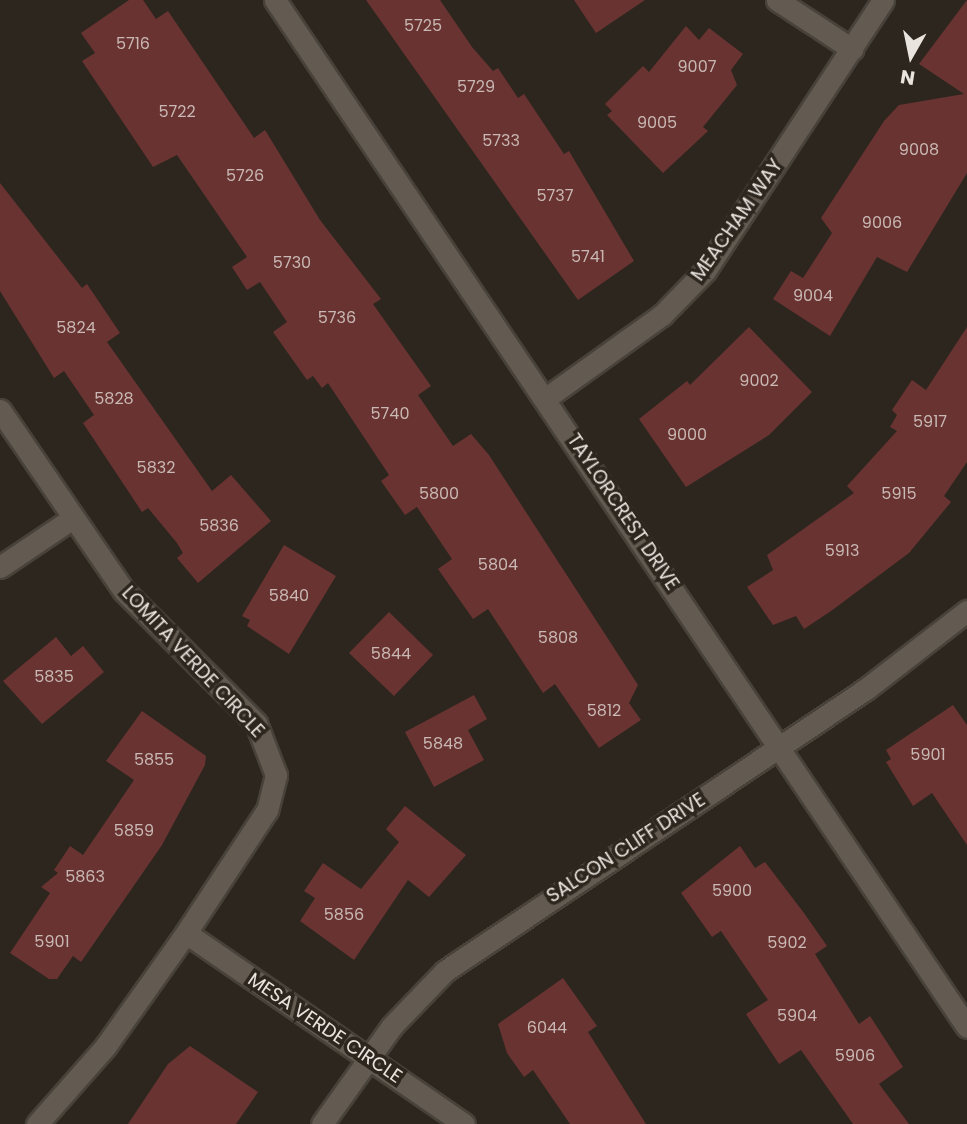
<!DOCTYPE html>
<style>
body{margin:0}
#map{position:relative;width:967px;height:1124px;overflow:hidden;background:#2d261e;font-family:Poppins,sans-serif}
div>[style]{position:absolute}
.building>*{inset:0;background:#693332}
.roads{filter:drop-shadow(2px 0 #48423b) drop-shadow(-2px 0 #48423b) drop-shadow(0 2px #48423b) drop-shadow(0 -2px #48423b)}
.minor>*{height:21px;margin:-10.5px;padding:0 10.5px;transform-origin:10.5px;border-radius:10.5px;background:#635b52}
span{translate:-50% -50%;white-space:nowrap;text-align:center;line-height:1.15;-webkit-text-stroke:7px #2d261e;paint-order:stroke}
.number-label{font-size:16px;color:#c9b8b3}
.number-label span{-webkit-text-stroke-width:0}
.street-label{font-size:19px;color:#e9e4de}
.north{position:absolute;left:876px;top:21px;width:70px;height:70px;-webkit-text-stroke:5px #2d261e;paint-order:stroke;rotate:189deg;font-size:19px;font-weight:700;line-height:28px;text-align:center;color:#e9e4de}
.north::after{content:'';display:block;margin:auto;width:24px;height:32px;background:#e9e4de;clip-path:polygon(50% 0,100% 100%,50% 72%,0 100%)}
</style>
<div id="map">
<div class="building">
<i style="clip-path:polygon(129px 0,143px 0,156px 19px,168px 11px,254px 138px,265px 130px,320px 220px,381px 299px,373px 304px,431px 386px,418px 395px,453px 446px,471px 434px,489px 455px,638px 685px,629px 703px,641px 720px,599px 748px,555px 684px,543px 693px,488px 609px,473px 619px,438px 569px,452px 559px,417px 507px,405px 515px,381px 481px,389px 475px,328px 383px,322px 388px,313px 376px,307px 380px,273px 332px,287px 322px,260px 282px,247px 290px,232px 267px,247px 257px,177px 155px,153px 167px,82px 61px,95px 53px,81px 33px)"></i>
<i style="clip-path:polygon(366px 0,440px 0,472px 47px,493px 71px,498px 68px,518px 98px,524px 94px,564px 154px,569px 151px,634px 261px,578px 300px)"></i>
<i style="clip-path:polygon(574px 0,645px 0,596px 33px)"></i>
<i style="clip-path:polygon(967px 0,967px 173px,907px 272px,877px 257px,830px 336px,773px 299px,791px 271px,803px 278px,832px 233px,821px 218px,884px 121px,899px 105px,964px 94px,919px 64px)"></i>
<i style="clip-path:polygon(686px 26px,699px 40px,709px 28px,743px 54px,731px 70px,737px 85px,703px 127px,708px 131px,663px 173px,607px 115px,612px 111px,605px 104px,643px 66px,649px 72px)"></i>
<i style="clip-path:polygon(0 183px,82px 288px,87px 284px,120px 333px,107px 342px,212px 491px,231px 475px,271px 521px,198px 583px,177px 558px,183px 553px,177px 543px,148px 508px,142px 512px,83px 423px,94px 415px,64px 371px,54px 378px,0 291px)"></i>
<i style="clip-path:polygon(749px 327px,812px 392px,769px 435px,686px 487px,639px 419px,687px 381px,690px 385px)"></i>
<i style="clip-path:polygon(967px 327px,967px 462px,944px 496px,951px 502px,909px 553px,831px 611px,804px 629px,796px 616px,773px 625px,747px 587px,773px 570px,767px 555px,854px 493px,847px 486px,897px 431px,890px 427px,897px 415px,892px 410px,912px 380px,926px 390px)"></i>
<i style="clip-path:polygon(284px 545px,336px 576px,289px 654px,247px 626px,250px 620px,242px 616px)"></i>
<i style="clip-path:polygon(389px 612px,433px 655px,394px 696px,349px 653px)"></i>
<i style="clip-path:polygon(56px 637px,71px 656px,83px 646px,104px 672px,42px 724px,3px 681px)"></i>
<i style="clip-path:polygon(474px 695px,487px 719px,468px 730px,484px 760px,434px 787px,405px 732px)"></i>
<i style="clip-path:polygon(953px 705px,967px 725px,967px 845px,932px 793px,913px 806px,886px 762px,891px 759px,886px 750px)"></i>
<i style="clip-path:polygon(142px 711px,206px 756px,205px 765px,162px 845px,81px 962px,73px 956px,57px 979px,49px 979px,10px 953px,50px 893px,41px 887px,58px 873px,54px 870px,70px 846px,83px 855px,134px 780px,106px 761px)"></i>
<i style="clip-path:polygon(405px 806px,466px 855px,429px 897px,408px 880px,354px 960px,300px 921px,315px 898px,304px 891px,323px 863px,361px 889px,399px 842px,386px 829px)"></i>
<i style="clip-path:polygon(740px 846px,755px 868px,765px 862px,804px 913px,827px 946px,815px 954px,859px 1024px,870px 1016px,903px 1067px,879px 1084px,909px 1124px,853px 1124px,801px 1050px,779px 1064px,746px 1014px,768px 1000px,721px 931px,712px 937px,681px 893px)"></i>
<i style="clip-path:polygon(563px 978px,597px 1026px,588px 1032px,646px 1124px,570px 1124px,533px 1070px,524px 1077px,507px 1053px,498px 1024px)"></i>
<i style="clip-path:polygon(190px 1046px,258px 1092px,236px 1124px,128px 1124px,168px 1064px)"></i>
</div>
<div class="roads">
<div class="minor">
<i style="left:275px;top:0;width:1238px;rotate:56.03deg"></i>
<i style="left:777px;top:0;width:90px;rotate:33.2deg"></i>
<i style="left:546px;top:398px;width:143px;rotate:-35.6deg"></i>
<i style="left:662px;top:315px;width:62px;rotate:-45.7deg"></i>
<i style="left:705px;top:271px;width:324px;rotate:-56.7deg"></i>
<i style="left:0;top:410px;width:219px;rotate:55.6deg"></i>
<i style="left:124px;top:591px;width:187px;rotate:45deg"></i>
<i style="left:256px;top:723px;width:56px;rotate:69deg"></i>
<i style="left:276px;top:775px;width:36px;rotate:104deg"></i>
<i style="left:267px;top:810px;width:147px;rotate:123.4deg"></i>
<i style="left:186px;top:933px;width:140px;rotate:125.4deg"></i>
<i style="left:105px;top:1047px;width:103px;rotate:131.4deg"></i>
<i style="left:0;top:567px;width:84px;rotate:-33.9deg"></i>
<i style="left:186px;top:933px;width:337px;rotate:34.5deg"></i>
<i style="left:322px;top:1124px;width:120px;rotate:-54.5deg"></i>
<i style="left:392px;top:1026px;width:76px;rotate:-46.1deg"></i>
<i style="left:445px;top:971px;width:507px;rotate:-33.82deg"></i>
<i style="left:866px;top:689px;width:128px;rotate:-37.7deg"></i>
</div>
</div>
<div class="number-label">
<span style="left:423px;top:26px">5725</span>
<span style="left:133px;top:44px">5716</span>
<span style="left:697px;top:67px">9007</span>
<span style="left:476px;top:87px">5729</span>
<span style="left:177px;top:112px">5722</span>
<span style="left:657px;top:123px">9005</span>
<span style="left:501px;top:141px">5733</span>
<span style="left:919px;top:150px">9008</span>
<span style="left:245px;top:176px">5726</span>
<span style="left:555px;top:196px">5737</span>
<span style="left:882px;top:223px">9006</span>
<span style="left:588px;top:257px">5741</span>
<span style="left:292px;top:263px">5730</span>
<span style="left:813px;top:296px">9004</span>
<span style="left:337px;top:318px">5736</span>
<span style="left:76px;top:328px">5824</span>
<span style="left:759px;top:381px">9002</span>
<span style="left:114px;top:399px">5828</span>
<span style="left:390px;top:414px">5740</span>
<span style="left:930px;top:422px">5917</span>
<span style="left:687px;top:435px">9000</span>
<span style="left:156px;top:468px">5832</span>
<span style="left:439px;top:494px">5800</span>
<span style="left:899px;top:494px">5915</span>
<span style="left:219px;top:526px">5836</span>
<span style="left:842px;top:551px">5913</span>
<span style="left:498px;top:565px">5804</span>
<span style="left:289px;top:596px">5840</span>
<span style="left:558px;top:638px">5808</span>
<span style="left:391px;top:654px">5844</span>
<span style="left:54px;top:677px">5835</span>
<span style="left:604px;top:711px">5812</span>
<span style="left:443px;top:744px">5848</span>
<span style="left:928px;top:755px">5901</span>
<span style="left:154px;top:760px">5855</span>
<span style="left:134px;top:831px">5859</span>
<span style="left:85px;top:877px">5863</span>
<span style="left:732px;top:891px">5900</span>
<span style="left:344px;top:915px">5856</span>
<span style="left:52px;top:942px">5901</span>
<span style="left:787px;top:943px">5902</span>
<span style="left:797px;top:1016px">5904</span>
<span style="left:547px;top:1028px">6044</span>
<span style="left:855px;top:1056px">5906</span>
</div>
<div class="street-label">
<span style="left:737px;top:220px;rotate:-55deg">MEACHAM WAY</span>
<span style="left:623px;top:512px;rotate:56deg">TAYLORCREST DRIVE</span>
<span style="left:193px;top:662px;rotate:47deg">LOMITA VERDE CIRCLE</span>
<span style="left:626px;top:848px;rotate:-33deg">SALCON CLIFF DRIVE</span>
<span style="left:325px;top:1028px;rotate:34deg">MESA VERDE CIRCLE</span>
</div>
<div class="north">N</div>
</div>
